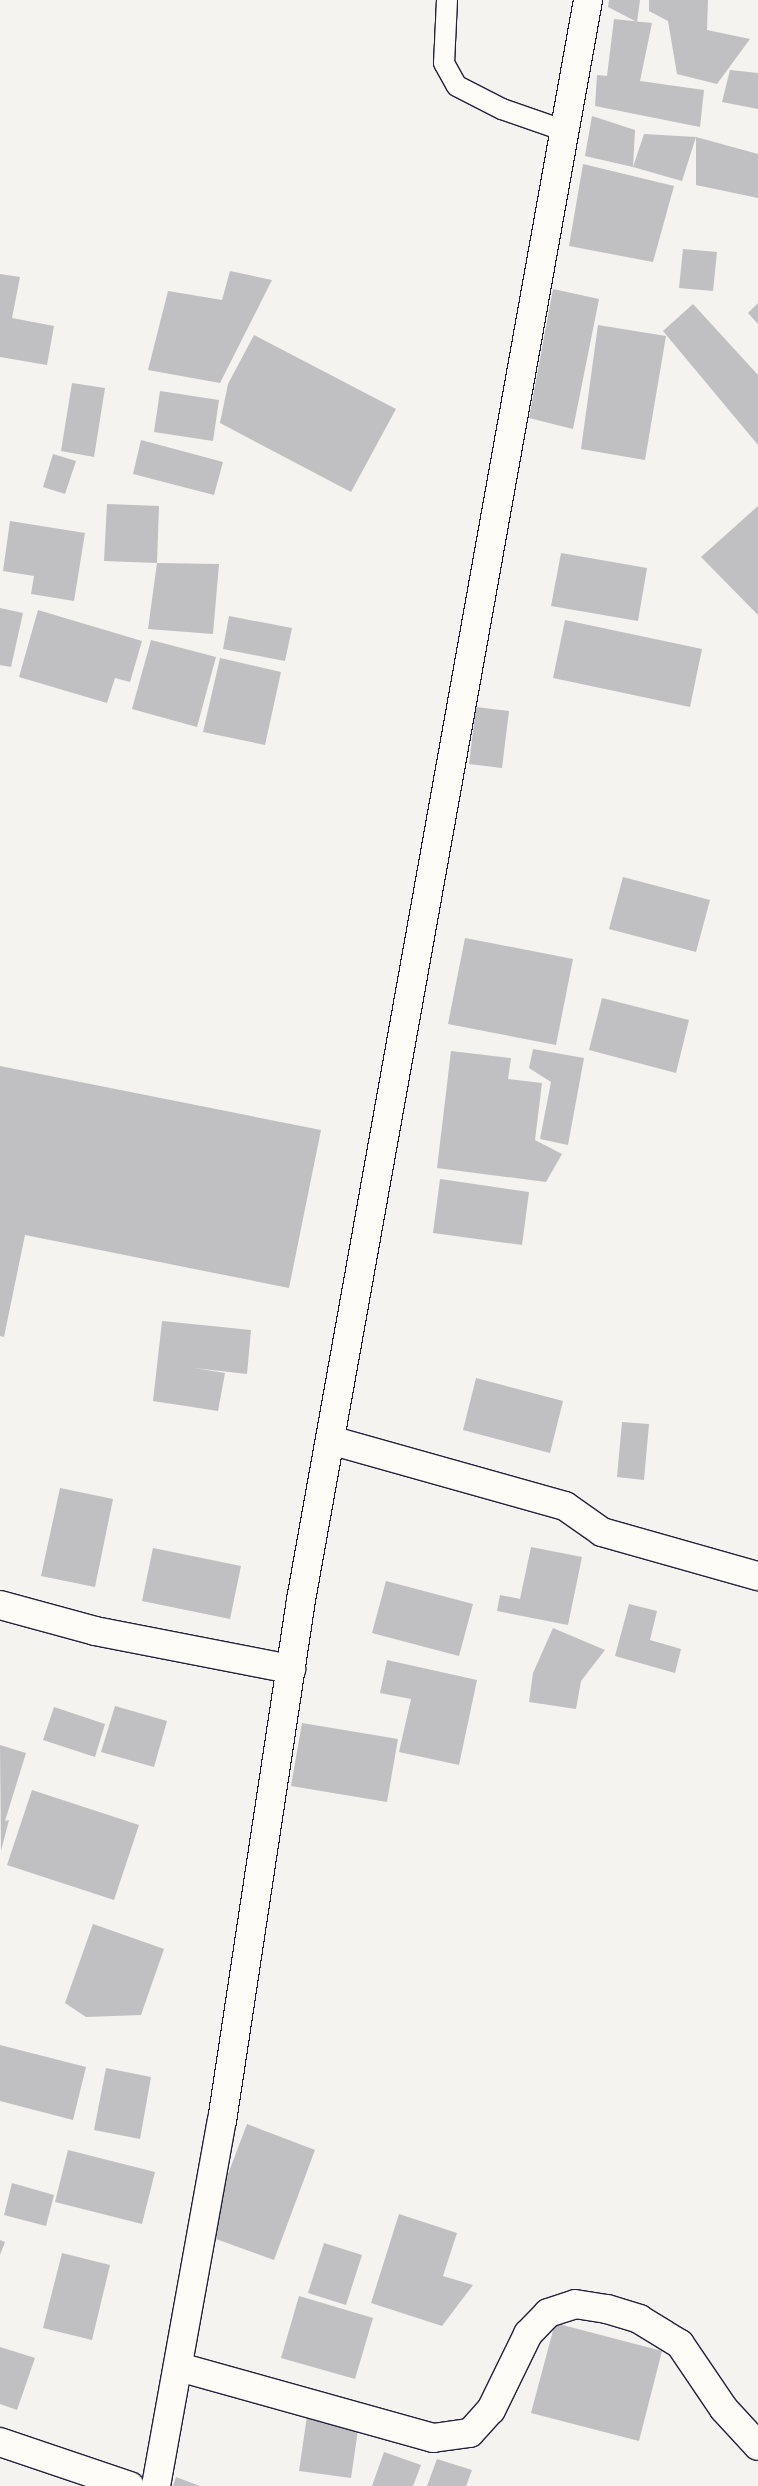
<!DOCTYPE html>
<style>
body{margin:0}
#map{position:relative;width:758px;height:2486px;overflow:hidden;background:#f4f3ef;font-family:"Playpen Sans",sans-serif}
div>[style]{position:absolute}
.building>*{inset:0;background:#c0bfc2}
.roads{filter:drop-shadow(1px 0 #22223b) drop-shadow(-1px 0 #22223b) drop-shadow(0 1px #22223b) drop-shadow(0 -1px #22223b)}
.service>*{height:20px;margin:-10px;padding:0 10px;transform-origin:10px;border-radius:10px;background:#fdfcf7}
.minor>*{height:28px;margin:-14px;padding:0 14px;transform-origin:14px;border-radius:14px;background:#fdfcf7}
.primary>*{height:28px;margin:-14px;padding:0 14px;transform-origin:14px;border-radius:14px;background:#fdfcf7}
span{translate:-50% -50%;white-space:nowrap;text-align:center;line-height:1.15;-webkit-text-stroke:4px #fdfcf7;paint-order:stroke}
</style>
<div id="map">
<div class="building">
<i style="clip-path:polygon(609px 0,640px 0,637px 22px,608px 7px)"></i>
<i style="clip-path:polygon(649px 0,708px 0,707px 30px,750px 39px,717px 84px,677px 74px,668px 21px,649px 11px)"></i>
<i style="clip-path:polygon(614px 19px,652px 23px,640px 81px,704px 90px,700px 127px,595px 106px,597px 75px,607px 76px)"></i>
<i style="clip-path:polygon(730px 70px,758px 73px,758px 109px,722px 102px)"></i>
<i style="clip-path:polygon(592px 116px,635px 130px,633px 167px,585px 156px)"></i>
<i style="clip-path:polygon(644px 134px,696px 137px,682px 181px,633px 167px)"></i>
<i style="clip-path:polygon(696px 137px,758px 154px,758px 198px,696px 185px)"></i>
<i style="clip-path:polygon(583px 164px,674px 186px,653px 262px,569px 246px)"></i>
<i style="clip-path:polygon(683px 249px,717px 252px,713px 291px,679px 288px)"></i>
<i style="clip-path:polygon(230px 271px,272px 280px,220px 383px,148px 370px,168px 291px,222px 300px)"></i>
<i style="clip-path:polygon(0 274px,20px 277px,12px 318px,54px 326px,47px 365px,0 357px)"></i>
<i style="clip-path:polygon(553px 289px,599px 299px,573px 429px,529px 418px)"></i>
<i style="clip-path:polygon(758px 303px,758px 324px,748px 313px)"></i>
<i style="clip-path:polygon(693px 304px,758px 375px,758px 445px,663px 331px)"></i>
<i style="clip-path:polygon(598px 325px,666px 336px,645px 460px,581px 449px)"></i>
<i style="clip-path:polygon(254px 335px,396px 409px,351px 492px,220px 423px,228px 384px)"></i>
<i style="clip-path:polygon(72px 383px,105px 388px,94px 457px,61px 451px)"></i>
<i style="clip-path:polygon(160px 391px,219px 400px,213px 441px,154px 432px)"></i>
<i style="clip-path:polygon(141px 440px,223px 462px,214px 495px,133px 474px)"></i>
<i style="clip-path:polygon(53px 454px,76px 461px,65px 494px,43px 487px)"></i>
<i style="clip-path:polygon(107px 504px,159px 506px,157px 563px,104px 561px)"></i>
<i style="clip-path:polygon(758px 506px,758px 615px,701px 557px)"></i>
<i style="clip-path:polygon(10px 521px,85px 533px,74px 601px,31px 594px,34px 576px,3px 571px)"></i>
<i style="clip-path:polygon(561px 553px,647px 568px,638px 621px,551px 606px)"></i>
<i style="clip-path:polygon(157px 563px,219px 564px,213px 634px,148px 629px)"></i>
<i style="clip-path:polygon(0 608px,23px 613px,11px 667px,0 665px)"></i>
<i style="clip-path:polygon(38px 610px,142px 641px,130px 682px,115px 678px,107px 703px,19px 677px)"></i>
<i style="clip-path:polygon(229px 616px,292px 628px,285px 661px,223px 649px)"></i>
<i style="clip-path:polygon(565px 620px,702px 649px,690px 707px,553px 678px)"></i>
<i style="clip-path:polygon(151px 640px,216px 657px,197px 727px,132px 709px)"></i>
<i style="clip-path:polygon(220px 658px,281px 672px,265px 745px,203px 732px)"></i>
<i style="clip-path:polygon(476px 707px,509px 711px,502px 768px,469px 764px)"></i>
<i style="clip-path:polygon(623px 877px,710px 900px,696px 952px,609px 929px)"></i>
<i style="clip-path:polygon(465px 938px,573px 959px,556px 1045px,448px 1024px)"></i>
<i style="clip-path:polygon(602px 998px,689px 1020px,676px 1073px,589px 1050px)"></i>
<i style="clip-path:polygon(533px 1049px,584px 1058px,568px 1145px,540px 1139px,551px 1082px,529px 1068px)"></i>
<i style="clip-path:polygon(451px 1051px,511px 1058px,508px 1079px,542px 1083px,535px 1140px,562px 1154px,546px 1182px,437px 1168px)"></i>
<i style="clip-path:polygon(0 1066px,321px 1130px,289px 1288px,25px 1235px,4px 1337px,0 1336px)"></i>
<i style="clip-path:polygon(440px 1179px,529px 1192px,522px 1245px,433px 1233px)"></i>
<i style="clip-path:polygon(162px 1321px,251px 1330px,247px 1374px,194px 1368px,225px 1373px,218px 1411px,153px 1401px)"></i>
<i style="clip-path:polygon(476px 1378px,563px 1401px,550px 1453px,463px 1430px)"></i>
<i style="clip-path:polygon(622px 1422px,649px 1424px,644px 1480px,617px 1477px)"></i>
<i style="clip-path:polygon(60px 1488px,113px 1499px,95px 1587px,41px 1576px)"></i>
<i style="clip-path:polygon(531px 1547px,582px 1557px,568px 1625px,497px 1611px,500px 1595px,520px 1599px)"></i>
<i style="clip-path:polygon(153px 1548px,241px 1566px,230px 1619px,142px 1601px)"></i>
<i style="clip-path:polygon(386px 1581px,473px 1604px,459px 1656px,372px 1633px)"></i>
<i style="clip-path:polygon(629px 1604px,657px 1611px,650px 1640px,681px 1649px,675px 1673px,615px 1656px)"></i>
<i style="clip-path:polygon(553px 1628px,605px 1650px,581px 1681px,576px 1709px,529px 1702px,533px 1673px)"></i>
<i style="clip-path:polygon(387px 1660px,477px 1680px,459px 1765px,399px 1752px,411px 1699px,380px 1693px)"></i>
<i style="clip-path:polygon(115px 1706px,167px 1721px,154px 1767px,101px 1752px)"></i>
<i style="clip-path:polygon(54px 1707px,105px 1724px,95px 1757px,43px 1740px)"></i>
<i style="clip-path:polygon(302px 1723px,398px 1739px,387px 1802px,291px 1786px)"></i>
<i style="clip-path:polygon(0 1745px,26px 1753px,5px 1821px,9px 1820px,1px 1851px)"></i>
<i style="clip-path:polygon(32px 1790px,139px 1825px,114px 1900px,7px 1865px)"></i>
<i style="clip-path:polygon(93px 1924px,164px 1949px,141px 2015px,86px 2017px,65px 2003px)"></i>
<i style="clip-path:polygon(0 2045px,86px 2067px,73px 2120px,0 2101px)"></i>
<i style="clip-path:polygon(106px 2068px,151px 2077px,140px 2139px,94px 2130px)"></i>
<i style="clip-path:polygon(247px 2124px,315px 2150px,274px 2260px,205px 2235px)"></i>
<i style="clip-path:polygon(68px 2150px,155px 2172px,142px 2224px,55px 2202px)"></i>
<i style="clip-path:polygon(12px 2183px,54px 2195px,46px 2226px,4px 2215px)"></i>
<i style="clip-path:polygon(399px 2214px,457px 2233px,443px 2276px,473px 2285px,442px 2326px,371px 2303px)"></i>
<i style="clip-path:polygon(0 2240px,5px 2242px,0 2255px)"></i>
<i style="clip-path:polygon(324px 2243px,362px 2255px,346px 2305px,308px 2293px)"></i>
<i style="clip-path:polygon(62px 2253px,110px 2265px,92px 2340px,43px 2328px)"></i>
<i style="clip-path:polygon(299px 2296px,373px 2318px,355px 2379px,281px 2358px)"></i>
<i style="clip-path:polygon(555px 2323px,662px 2351px,639px 2441px,531px 2413px)"></i>
<i style="clip-path:polygon(0 2347px,35px 2358px,17px 2410px,0 2404px)"></i>
<i style="clip-path:polygon(307px 2416px,359px 2423px,351px 2478px,299px 2471px)"></i>
<i style="clip-path:polygon(384px 2452px,421px 2465px,413px 2486px,372px 2486px)"></i>
<i style="clip-path:polygon(437px 2459px,472px 2470px,466px 2486px,427px 2486px)"></i>
<i style="clip-path:polygon(176px 2477px,200px 2486px,173px 2486px)"></i>
</div>
<div class="roads">
<div class="service">
<i style="left:447px;top:0;width:63px;rotate:92.7deg"></i>
<i style="left:444px;top:63px;width:26px;rotate:61deg"></i>
<i style="left:457px;top:86px;width:51px;rotate:27.1deg"></i>
<i style="left:502px;top:109px;width:67px;rotate:19.2deg"></i>
</div>
<div class="minor">
<i style="left:330px;top:1440px;width:244px;rotate:15.7deg"></i>
<i style="left:565px;top:1506px;width:45px;rotate:35.1deg"></i>
<i style="left:602px;top:1532px;width:162px;rotate:15.8deg"></i>
<i style="left:0;top:1605px;width:98px;rotate:15.3deg"></i>
<i style="left:95px;top:1631px;width:200px;rotate:11deg"></i>
<i style="left:179px;top:2367px;width:264px;rotate:15.6deg"></i>
<i style="left:433px;top:2438px;width:37px;rotate:-8deg"></i>
<i style="left:470px;top:2433px;width:31px;rotate:-48deg"></i>
<i style="left:491px;top:2410px;width:85px;rotate:-64deg"></i>
<i style="left:528px;top:2334px;width:29px;rotate:-46deg"></i>
<i style="left:548px;top:2313px;width:28px;rotate:-18deg"></i>
<i style="left:575px;top:2304px;width:32px;rotate:9deg"></i>
<i style="left:607px;top:2309px;width:34px;rotate:17deg"></i>
<i style="left:639px;top:2319px;width:48px;rotate:31.4deg"></i>
<i style="left:680px;top:2344px;width:78px;rotate:55.9deg"></i>
<i style="left:724px;top:2409px;width:50px;rotate:47.4deg"></i>
<i style="left:0;top:2442px;width:137px;rotate:18.7deg"></i>
</div>
<div class="primary">
<i style="left:156px;top:2486px;width:371px;rotate:-79.8deg"></i>
<i style="left:222px;top:2121px;width:527px;rotate:-81.38deg"></i>
<i style="left:301px;top:1600px;width:1626px;rotate:-79.83deg"></i>
</div>
</div>
</div>
